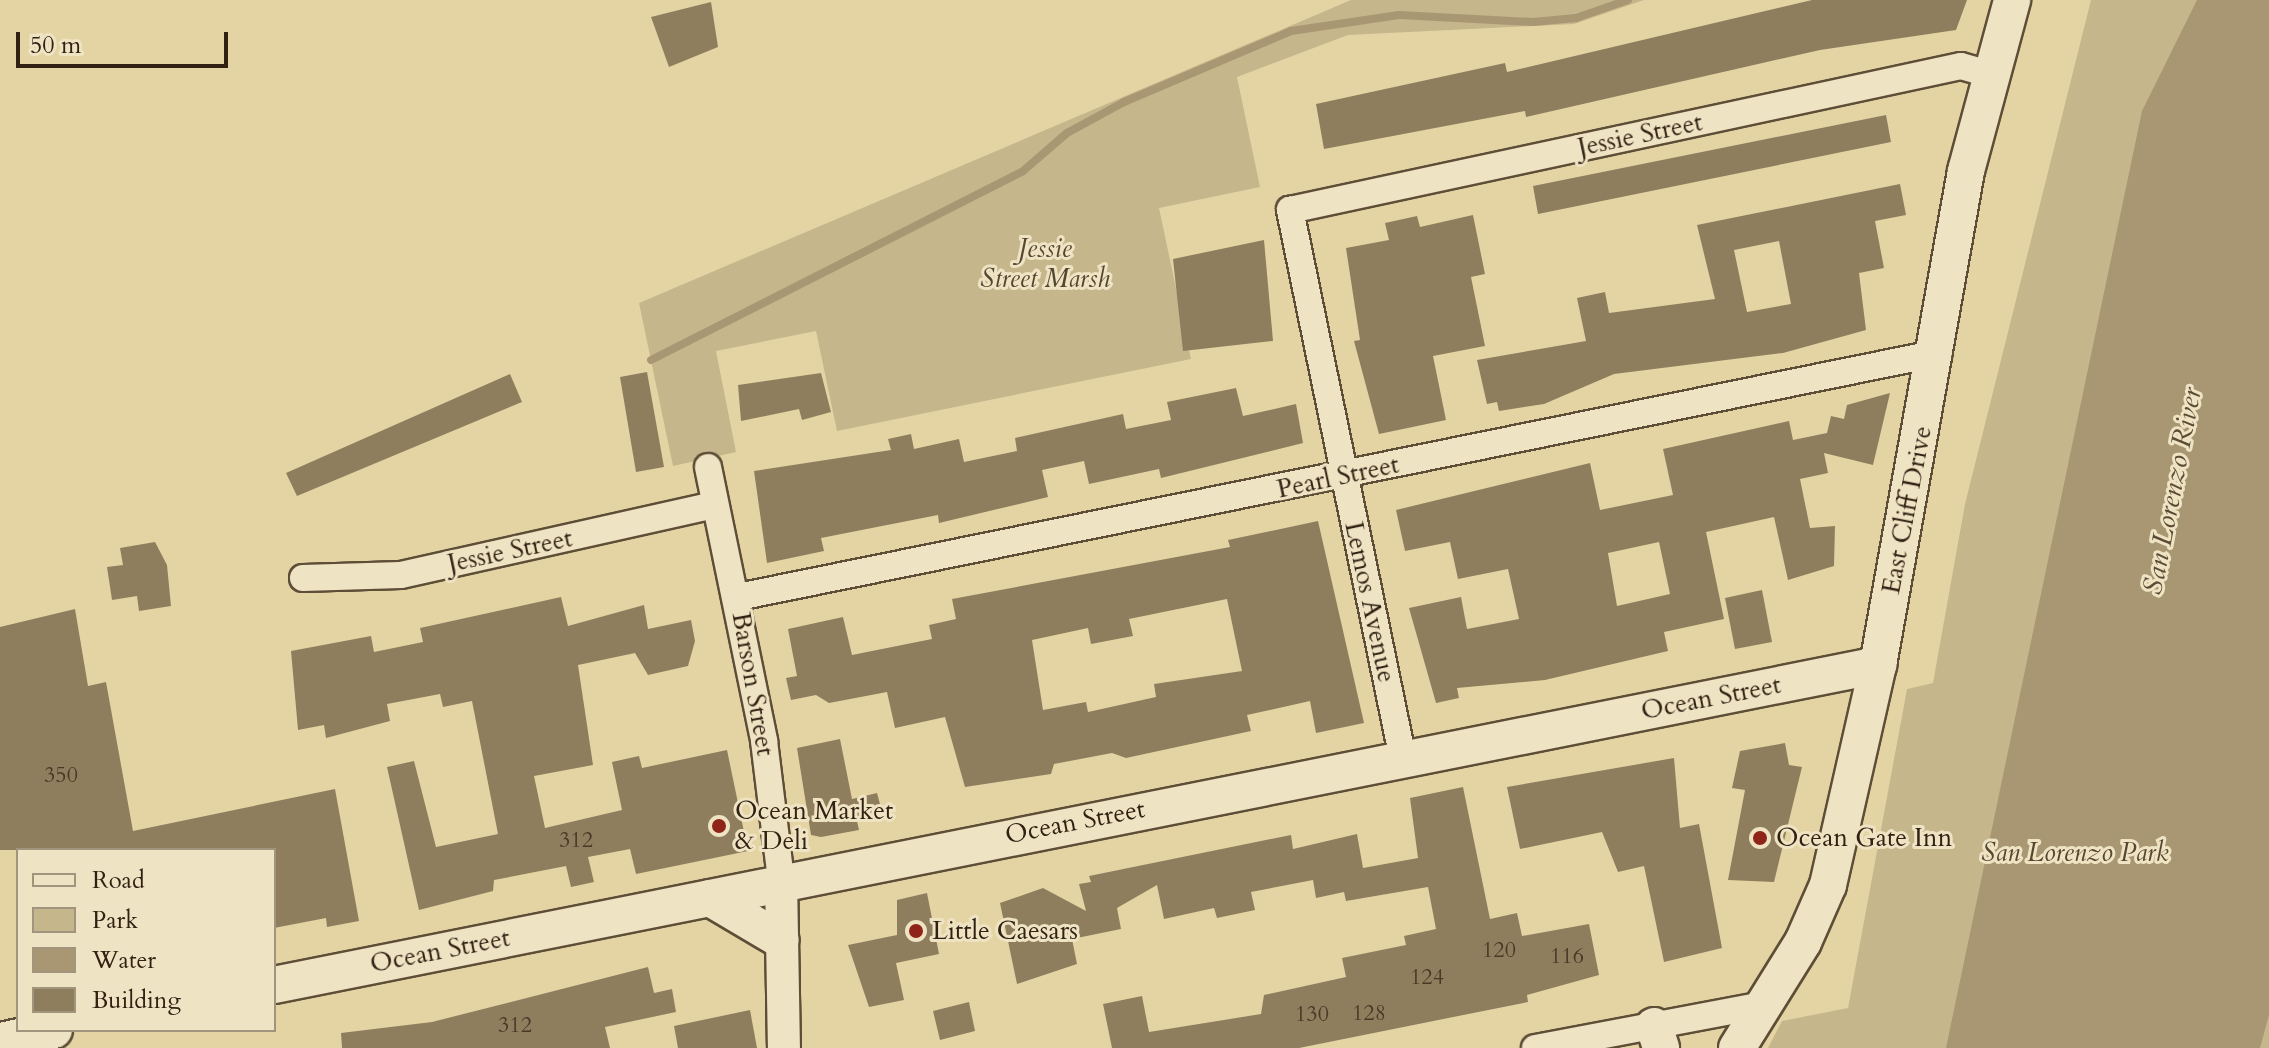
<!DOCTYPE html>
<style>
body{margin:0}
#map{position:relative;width:2269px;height:1048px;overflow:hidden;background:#e5d4a3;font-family:Cardo,serif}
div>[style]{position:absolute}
.green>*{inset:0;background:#c6b68b}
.water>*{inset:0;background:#a89772}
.stream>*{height:8px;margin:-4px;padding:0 4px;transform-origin:4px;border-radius:4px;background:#a89772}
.building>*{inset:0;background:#8f7e5e}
.roads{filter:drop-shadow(2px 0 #5e4e37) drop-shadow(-2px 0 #5e4e37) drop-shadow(0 2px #5e4e37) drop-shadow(0 -2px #5e4e37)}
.minor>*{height:26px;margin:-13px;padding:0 13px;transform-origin:13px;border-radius:13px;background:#eee3c3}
.tertiary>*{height:32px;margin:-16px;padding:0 16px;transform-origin:16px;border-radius:16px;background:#eee3c3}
.secondary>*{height:36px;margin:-18px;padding:0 18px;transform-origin:18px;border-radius:18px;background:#eee3c3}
.dots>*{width:22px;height:22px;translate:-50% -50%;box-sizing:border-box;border:4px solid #eee3c3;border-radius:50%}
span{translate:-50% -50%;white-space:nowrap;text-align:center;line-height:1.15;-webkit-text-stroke:6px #eee3c3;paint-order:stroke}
.number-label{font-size:22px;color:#483826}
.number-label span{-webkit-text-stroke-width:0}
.street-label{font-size:26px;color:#312113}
.park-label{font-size:26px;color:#564631;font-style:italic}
.poi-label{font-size:26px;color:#312113}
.left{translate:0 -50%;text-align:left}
.water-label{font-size:28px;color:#5b4a34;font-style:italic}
.legend{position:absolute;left:16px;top:848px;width:260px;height:184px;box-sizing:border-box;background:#eee3c3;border:2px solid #a2957d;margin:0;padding:10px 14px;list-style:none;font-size:24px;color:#312113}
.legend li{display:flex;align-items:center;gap:16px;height:40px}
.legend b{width:40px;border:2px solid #a2957d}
.scale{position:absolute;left:16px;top:32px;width:212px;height:36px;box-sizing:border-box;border:4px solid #312113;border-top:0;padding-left:10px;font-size:24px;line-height:28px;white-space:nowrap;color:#312113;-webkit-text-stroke:6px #eee3c3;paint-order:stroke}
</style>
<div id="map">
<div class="green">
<i style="clip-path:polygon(1351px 0,1644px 0,1574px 24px,1348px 35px,1237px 77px,1260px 187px,1159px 208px,1191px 359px,837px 431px,816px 331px,716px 351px,736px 452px,673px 466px,639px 303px)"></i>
<i style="clip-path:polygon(2091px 0,2269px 0,2269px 1048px,1768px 1048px,1782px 1021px,1848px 1008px,1907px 689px,1933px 683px,1965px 504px)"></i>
</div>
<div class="water">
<i style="clip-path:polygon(2197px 0,2269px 0,2269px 1015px,2260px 1048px,1946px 1048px,2142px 111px)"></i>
</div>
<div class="stream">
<i style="left:651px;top:360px;width:417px;rotate:-26.9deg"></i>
<i style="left:1023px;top:171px;width:58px;rotate:-40.8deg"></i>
<i style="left:1067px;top:133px;width:65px;rotate:-28.5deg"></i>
<i style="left:1124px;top:102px;width:181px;rotate:-23deg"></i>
<i style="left:1291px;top:31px;width:109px;rotate:-8.4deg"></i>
<i style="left:1399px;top:15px;width:134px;rotate:3deg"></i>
<i style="left:1533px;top:22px;width:43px;rotate:-5.3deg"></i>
<i style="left:1576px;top:18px;width:55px;rotate:-19.1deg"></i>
</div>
<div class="building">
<i style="clip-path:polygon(1812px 0,1967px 0,1956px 30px,1820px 50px,1526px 117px,1525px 111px,1324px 149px,1316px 104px,1505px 63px,1507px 72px)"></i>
<i style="clip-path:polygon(711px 2px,718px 47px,669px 67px,651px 17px)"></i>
<i style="clip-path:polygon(1886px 115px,1891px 142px,1538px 214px,1533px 186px)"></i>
<i style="clip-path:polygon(evenodd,1900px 184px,1906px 215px,1875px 221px,1884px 268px,1859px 273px,1866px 330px,1783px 353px,1614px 374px,1544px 404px,1499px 411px,1497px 402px,1487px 404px,1477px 360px,1586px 341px,1577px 298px,1605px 292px,1609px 313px,1715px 299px,1697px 225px,1900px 184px,1779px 241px,1791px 304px,1747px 312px,1734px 250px,1779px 241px)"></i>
<i style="clip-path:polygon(1473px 215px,1485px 274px,1471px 277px,1485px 346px,1433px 356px,1446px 420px,1379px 434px,1354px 341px,1360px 340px,1346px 248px,1389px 240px,1385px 223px,1417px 216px,1420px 227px)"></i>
<i style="clip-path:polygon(1264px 240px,1273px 341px,1183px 351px,1173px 259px)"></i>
<i style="clip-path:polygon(647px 372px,664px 467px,636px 472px,620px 377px)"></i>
<i style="clip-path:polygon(821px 373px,831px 412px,802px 420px,799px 409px,741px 421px,738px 385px)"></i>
<i style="clip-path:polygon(510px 374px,522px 402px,297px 496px,286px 473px)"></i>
<i style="clip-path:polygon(1236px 388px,1243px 416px,1296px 404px,1303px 443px,1161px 478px,1159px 469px,1089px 484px,1084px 461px,1042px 470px,1048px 497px,939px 523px,938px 515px,821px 538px,824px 551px,767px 563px,754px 471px,891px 450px,888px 439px,911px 434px,914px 449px,959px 439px,964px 462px,1017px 451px,1015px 438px,1123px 414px,1126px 429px,1171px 420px,1167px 402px)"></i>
<i style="clip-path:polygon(evenodd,1890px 393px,1873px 465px,1824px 453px,1828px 473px,1800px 479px,1810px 528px,1835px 526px,1834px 566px,1788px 580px,1774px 517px,1706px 532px,1724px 619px,1664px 632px,1668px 651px,1545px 680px,1457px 688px,1459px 698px,1436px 703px,1409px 608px,1461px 597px,1467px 629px,1519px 619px,1508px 569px,1458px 579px,1450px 542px,1405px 551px,1396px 510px,1590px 463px,1600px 510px,1673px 495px,1663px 449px,1789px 421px,1793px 440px,1827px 433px,1831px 416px,1844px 419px,1847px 405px,1890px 393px,1659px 542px,1670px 594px,1617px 606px,1608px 553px,1659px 542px)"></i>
<i style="clip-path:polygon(evenodd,1318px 521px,1364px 723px,1316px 733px,1310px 701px,1247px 715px,1251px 731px,1126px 758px,1112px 753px,1054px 764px,1051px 774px,965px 787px,945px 717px,895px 728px,887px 692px,829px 703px,816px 695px,791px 700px,786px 678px,797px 676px,788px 629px,843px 617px,852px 655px,932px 639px,929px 625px,956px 619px,952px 599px,1230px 547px,1228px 540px,1318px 521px,1227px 599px,1242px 671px,1154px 684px,1156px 697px,1088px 712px,1086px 702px,1043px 710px,1032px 640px,1088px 628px,1091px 644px,1133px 636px,1129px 619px,1227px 599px)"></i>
<i style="clip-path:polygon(155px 542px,167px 565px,171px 606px,139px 611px,137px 596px,112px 600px,107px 567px,123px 565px,120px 548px)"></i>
<i style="clip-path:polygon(1762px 590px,1772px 642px,1735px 649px,1725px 598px)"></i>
<i style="clip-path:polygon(561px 597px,568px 626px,644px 605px,648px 629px,691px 620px,695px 641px,688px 666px,648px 675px,635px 653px,578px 665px,593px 765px,534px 776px,545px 828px,622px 810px,612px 762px,639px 756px,642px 768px,727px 750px,748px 851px,636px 874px,630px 849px,588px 857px,594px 882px,571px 887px,566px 866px,494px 880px,493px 891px,419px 910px,387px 767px,414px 761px,436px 847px,498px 834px,472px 701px,443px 707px,440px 694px,387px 704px,390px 721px,326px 738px,324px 725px,298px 730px,291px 651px,371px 636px,374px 652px,423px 642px,420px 628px)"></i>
<i style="clip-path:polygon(75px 609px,88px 686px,106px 682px,133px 831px,335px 789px,359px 921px,327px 927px,326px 918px,274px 928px,274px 850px,0 850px,0 627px)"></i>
<i style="clip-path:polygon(840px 739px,852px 799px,877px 793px,883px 815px,857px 821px,859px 830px,821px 837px,811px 835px,797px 748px)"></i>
<i style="clip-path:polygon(1785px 743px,1789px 765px,1802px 767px,1774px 882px,1728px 880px,1745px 790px,1732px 788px,1740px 751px)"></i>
<i style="clip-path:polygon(1674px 758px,1680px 828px,1699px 824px,1722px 948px,1664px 962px,1644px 866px,1618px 872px,1602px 832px,1520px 849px,1507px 787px)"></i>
<i style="clip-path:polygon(1463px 787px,1490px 919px,1517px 913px,1522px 936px,1589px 924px,1599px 975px,1527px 995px,1528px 1002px,1299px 1048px,1112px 1048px,1103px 1004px,1142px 996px,1149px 1032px,1261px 1014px,1264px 995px,1346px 977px,1342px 958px,1406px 945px,1404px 936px,1436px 929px,1428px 887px,1346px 901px,1344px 892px,1316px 898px,1313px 880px,1251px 892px,1255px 910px,1217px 918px,1214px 908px,1164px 919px,1157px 885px,1117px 908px,1121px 929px,1072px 939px,1077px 964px,1017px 984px,1000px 903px,1043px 888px,1086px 911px,1079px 884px,1091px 882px,1089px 876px,1291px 835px,1293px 849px,1357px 834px,1363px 868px,1418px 858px,1410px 798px)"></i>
<i style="clip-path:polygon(927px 893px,939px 954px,896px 963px,904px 1000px,869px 1007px,848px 945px,897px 935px,897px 900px)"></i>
<i style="clip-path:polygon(648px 967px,654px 993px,672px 989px,676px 1012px,605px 1027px,610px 1048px,342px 1048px,341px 1033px,432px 1022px)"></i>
<i style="clip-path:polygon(969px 1002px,975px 1031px,940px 1040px,933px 1011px)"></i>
<i style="clip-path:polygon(750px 1010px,757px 1048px,678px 1048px,674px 1026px)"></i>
</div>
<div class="roads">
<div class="minor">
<i style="left:708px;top:467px;width:280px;rotate:78.4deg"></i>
<i style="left:764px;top:741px;width:139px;rotate:83deg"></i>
<i style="left:303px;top:578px;width:98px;rotate:-1.8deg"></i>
<i style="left:401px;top:575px;width:322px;rotate:-12.6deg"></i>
<i style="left:738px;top:597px;width:1225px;rotate:-11.49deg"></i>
<i style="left:1403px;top:759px;width:561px;rotate:-101.63deg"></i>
<i style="left:1290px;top:210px;width:686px;rotate:-12.11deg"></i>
<i style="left:1961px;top:66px;width:29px;rotate:16deg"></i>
<i style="left:1535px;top:1048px;width:231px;rotate:-10.7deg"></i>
</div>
<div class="tertiary">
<i style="left:781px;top:879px;width:169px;rotate:89deg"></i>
</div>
<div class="secondary">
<i style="left:710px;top:898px;width:82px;rotate:30.6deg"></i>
<i style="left:274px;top:985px;width:1636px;rotate:-11.28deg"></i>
<i style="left:1654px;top:1026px;width:23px;rotate:72deg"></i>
<i style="left:0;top:1041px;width:55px;rotate:-11.5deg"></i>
<i style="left:1737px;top:1048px;width:125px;rotate:-58.1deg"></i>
<i style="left:1803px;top:942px;width:62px;rotate:-66.3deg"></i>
<i style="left:1828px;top:885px;width:226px;rotate:-77.2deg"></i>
<i style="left:1878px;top:665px;width:502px;rotate:-79.9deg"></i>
<i style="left:1966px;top:171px;width:177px;rotate:-74.9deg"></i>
</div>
</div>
<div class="dots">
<i style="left:719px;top:826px;background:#8f2418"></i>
<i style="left:1760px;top:838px;background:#8f2418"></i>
<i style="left:916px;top:931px;background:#8f2418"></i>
</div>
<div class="number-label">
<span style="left:61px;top:776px">350</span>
<span style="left:576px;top:841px">312</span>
<span style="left:1499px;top:951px">120</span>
<span style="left:1567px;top:957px">116</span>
<span style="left:1427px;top:978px">124</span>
<span style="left:1369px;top:1014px">128</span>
<span style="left:1312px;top:1015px">130</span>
<span style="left:515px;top:1026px">312</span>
</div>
<div class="street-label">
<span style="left:1640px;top:135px;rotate:-12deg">Jessie Street</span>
<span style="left:1338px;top:477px;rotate:-12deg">Pearl Street</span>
<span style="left:1907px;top:510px;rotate:-79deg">East Cliff Drive</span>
<span style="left:510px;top:551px;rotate:-12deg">Jessie Street</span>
<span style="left:1370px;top:602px;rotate:78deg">Lemos Avenue</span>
<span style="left:753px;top:684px;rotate:80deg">Barson Street</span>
<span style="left:1711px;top:698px;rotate:-11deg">Ocean Street</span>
<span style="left:1075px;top:822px;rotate:-11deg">Ocean Street</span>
<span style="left:440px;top:951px;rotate:-11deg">Ocean Street</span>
</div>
<div class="park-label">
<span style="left:1045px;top:264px">Jessie<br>Street Marsh</span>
<span style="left:2075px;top:853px">San Lorenzo Park</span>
</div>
<div class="poi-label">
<span class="left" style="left:735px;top:826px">Ocean Market<br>&amp; Deli</span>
<span class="left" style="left:1776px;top:838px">Ocean Gate Inn</span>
<span class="left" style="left:932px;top:931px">Little Caesars</span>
</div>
<div class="water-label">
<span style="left:2172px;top:491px;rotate:-79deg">San Lorenzo River</span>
</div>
<ul class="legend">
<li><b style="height:10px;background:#eee3c3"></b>Road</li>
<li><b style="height:22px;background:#c6b68b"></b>Park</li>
<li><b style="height:22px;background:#a89772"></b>Water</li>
<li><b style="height:22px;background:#8f7e5e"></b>Building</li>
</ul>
<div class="scale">50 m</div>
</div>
